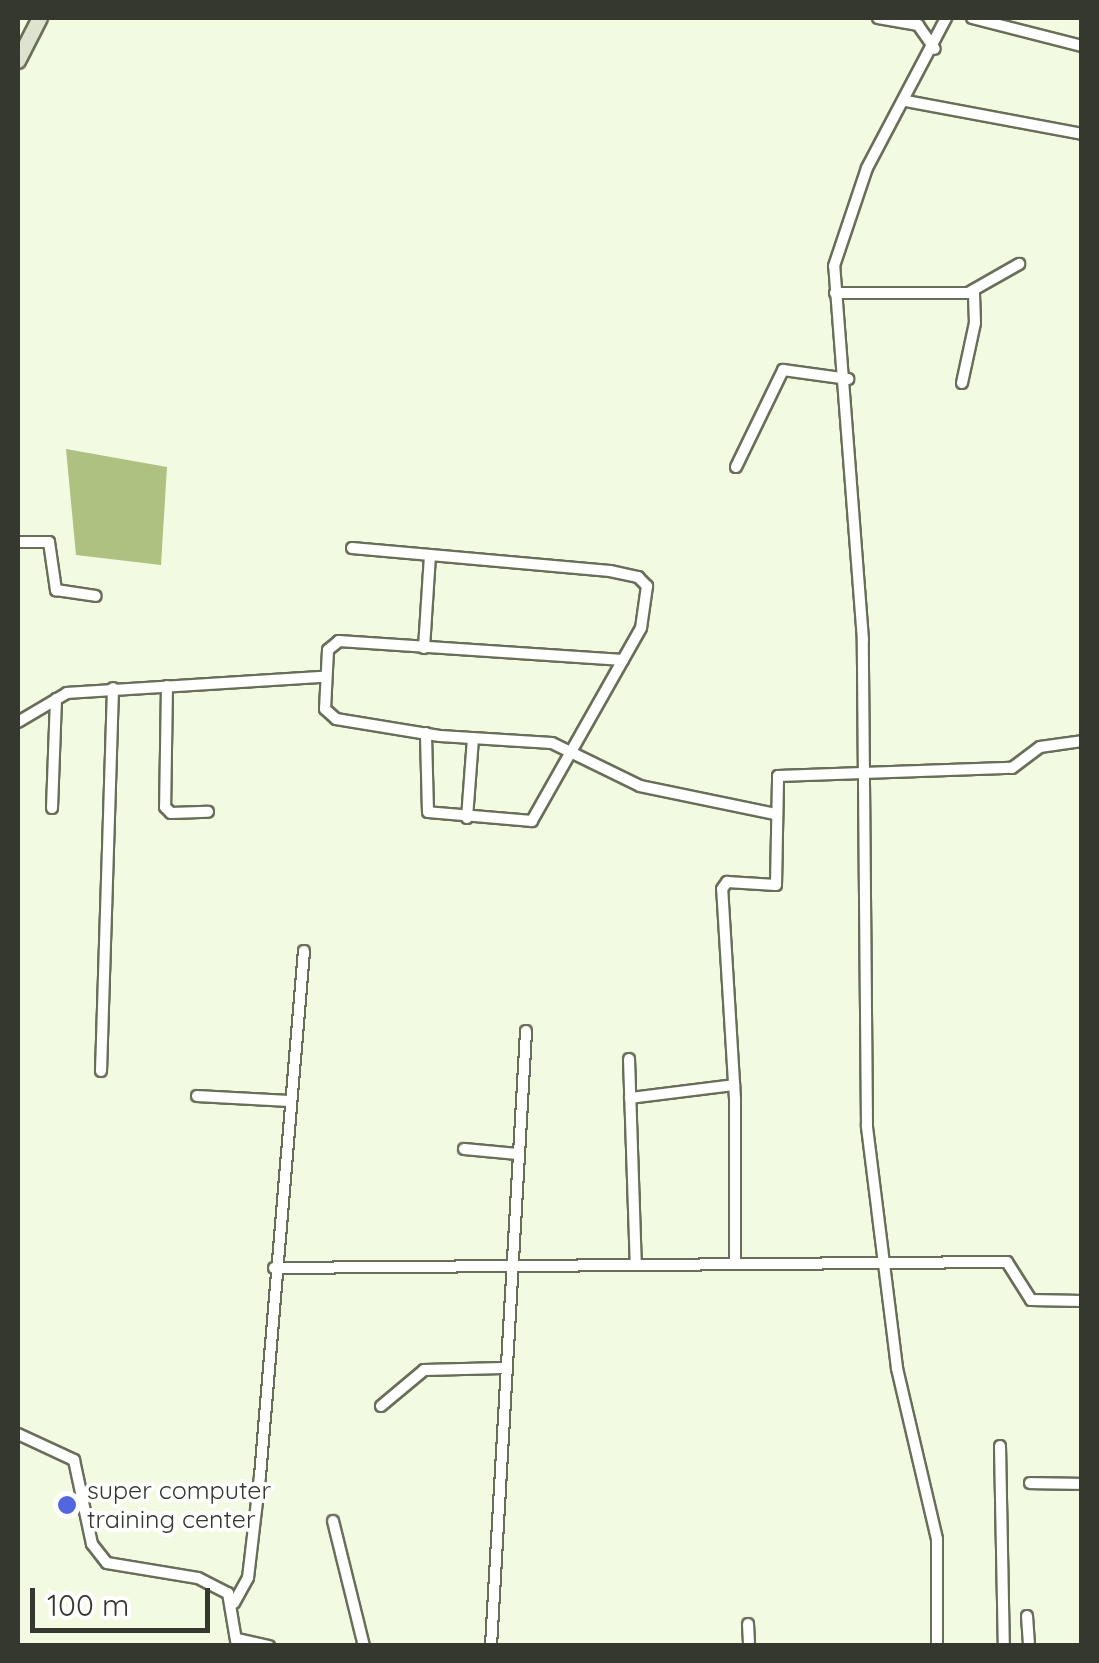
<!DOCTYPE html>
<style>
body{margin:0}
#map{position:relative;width:1099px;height:1663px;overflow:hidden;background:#f2fbe1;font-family:Quicksand,sans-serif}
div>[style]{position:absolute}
.water>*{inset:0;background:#aec180}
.roads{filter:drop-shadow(2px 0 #686f59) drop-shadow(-2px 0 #686f59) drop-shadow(0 2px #686f59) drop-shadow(0 -2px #686f59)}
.street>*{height:10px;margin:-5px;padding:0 5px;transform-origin:5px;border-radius:5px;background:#fff}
.secondary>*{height:14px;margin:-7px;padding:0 7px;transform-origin:7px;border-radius:7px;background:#dde3ce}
.dots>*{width:28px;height:28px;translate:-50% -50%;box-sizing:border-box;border:5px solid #fff;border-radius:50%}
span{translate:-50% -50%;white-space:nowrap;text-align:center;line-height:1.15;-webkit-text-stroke:8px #fff;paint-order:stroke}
.poi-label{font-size:25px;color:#35382e}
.left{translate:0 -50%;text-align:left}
.frame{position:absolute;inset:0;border:20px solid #35382e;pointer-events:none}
.scale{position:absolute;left:30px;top:1588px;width:180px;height:45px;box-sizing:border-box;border:5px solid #35382e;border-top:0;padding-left:12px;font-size:30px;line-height:35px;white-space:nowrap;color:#35382e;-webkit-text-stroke:8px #fff;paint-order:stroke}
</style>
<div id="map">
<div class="water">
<i style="clip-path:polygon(66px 449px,167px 467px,161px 565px,76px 555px)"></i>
</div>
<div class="roads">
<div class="street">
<i style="left:878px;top:18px;width:41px;rotate:9.9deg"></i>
<i style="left:918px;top:25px;width:29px;rotate:55deg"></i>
<i style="left:972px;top:18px;width:114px;rotate:14.3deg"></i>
<i style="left:906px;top:101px;width:179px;rotate:10.6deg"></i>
<i style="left:835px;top:293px;width:133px"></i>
<i style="left:968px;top:293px;width:59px;rotate:-29.6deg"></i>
<i style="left:962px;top:383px;width:61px;rotate:-77.8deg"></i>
<i style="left:975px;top:323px;width:33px;rotate:-92deg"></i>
<i style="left:736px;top:467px;width:108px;rotate:-64.1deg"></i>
<i style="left:783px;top:370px;width:66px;rotate:7.9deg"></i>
<i style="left:18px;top:542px;width:31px"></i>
<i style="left:49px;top:542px;width:49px;rotate:81.7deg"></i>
<i style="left:56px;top:590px;width:40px;rotate:8.5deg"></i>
<i style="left:352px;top:548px;width:259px;rotate:5.1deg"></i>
<i style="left:610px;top:571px;width:29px;rotate:12deg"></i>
<i style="left:638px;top:577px;width:13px;rotate:45deg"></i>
<i style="left:647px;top:586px;width:42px;rotate:98.1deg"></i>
<i style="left:641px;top:628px;width:222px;rotate:119.5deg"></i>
<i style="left:532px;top:821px;width:104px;rotate:-175.1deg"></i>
<i style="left:428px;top:812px;width:79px;rotate:-91.5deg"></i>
<i style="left:424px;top:648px;width:92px;rotate:-86.3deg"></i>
<i style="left:623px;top:660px;width:285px;rotate:-176.2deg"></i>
<i style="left:339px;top:641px;width:14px;rotate:141deg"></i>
<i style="left:328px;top:650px;width:59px;rotate:92.9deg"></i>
<i style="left:325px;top:709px;width:15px;rotate:42deg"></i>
<i style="left:336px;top:719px;width:105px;rotate:9.3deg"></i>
<i style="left:440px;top:736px;width:112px;rotate:3.6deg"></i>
<i style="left:552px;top:743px;width:98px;rotate:26deg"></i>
<i style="left:640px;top:786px;width:138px;rotate:11.7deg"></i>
<i style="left:167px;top:686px;width:121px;rotate:90.9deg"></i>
<i style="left:165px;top:807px;width:8px;rotate:45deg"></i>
<i style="left:171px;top:813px;width:37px;rotate:-2deg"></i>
<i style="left:18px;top:722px;width:57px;rotate:-30.6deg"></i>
<i style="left:67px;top:693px;width:256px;rotate:-3.6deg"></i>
<i style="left:52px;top:808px;width:109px;rotate:-87.9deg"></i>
<i style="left:467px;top:818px;width:80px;rotate:-85.7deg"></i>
<i style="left:629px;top:1059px;width:206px;rotate:88.1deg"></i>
<i style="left:101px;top:1071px;width:383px;rotate:-88.2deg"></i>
<i style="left:197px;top:1096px;width:92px;rotate:3.1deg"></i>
<i style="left:630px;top:1098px;width:105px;rotate:-7.1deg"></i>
<i style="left:464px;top:1149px;width:54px;rotate:5.3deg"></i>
<i style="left:735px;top:1263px;width:164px;rotate:-90deg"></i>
<i style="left:735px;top:1099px;width:210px;rotate:-93.5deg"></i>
<i style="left:722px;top:889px;width:9px;rotate:-54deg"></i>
<i style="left:727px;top:882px;width:49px;rotate:3.5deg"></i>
<i style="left:776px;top:885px;width:109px;rotate:-88.9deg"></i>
<i style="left:778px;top:776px;width:234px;rotate:-2deg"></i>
<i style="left:1012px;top:768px;width:35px;rotate:-37deg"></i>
<i style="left:1040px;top:747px;width:42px;rotate:-8.1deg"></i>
<i style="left:274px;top:1268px;width:733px;rotate:-0.47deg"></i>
<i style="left:1007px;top:1262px;width:45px;rotate:57.7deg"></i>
<i style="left:1031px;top:1300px;width:51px;rotate:1.1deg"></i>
<i style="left:381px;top:1406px;width:56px;rotate:-39.9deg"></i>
<i style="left:424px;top:1370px;width:79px;rotate:-1.5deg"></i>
<i style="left:18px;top:1434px;width:62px;rotate:24.9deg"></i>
<i style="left:74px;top:1460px;width:86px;rotate:77.9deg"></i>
<i style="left:92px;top:1544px;width:24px;rotate:52deg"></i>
<i style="left:107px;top:1563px;width:92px;rotate:9.4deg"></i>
<i style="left:198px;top:1578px;width:34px;rotate:27deg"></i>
<i style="left:228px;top:1593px;width:54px;rotate:80.4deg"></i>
<i style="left:1000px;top:1446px;width:200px;rotate:88.9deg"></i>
<i style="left:1030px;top:1483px;width:52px;rotate:1.1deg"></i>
<i style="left:333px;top:1521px;width:129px;rotate:76.1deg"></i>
<i style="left:234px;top:1603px;width:29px;rotate:-61deg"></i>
<i style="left:248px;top:1578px;width:103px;rotate:-83.3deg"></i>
<i style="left:260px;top:1476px;width:527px;rotate:-85.21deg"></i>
<i style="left:1027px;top:1616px;width:30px;rotate:86deg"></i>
<i style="left:748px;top:1624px;width:22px;rotate:87deg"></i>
<i style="left:238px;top:1639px;width:32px;rotate:13deg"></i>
<i style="left:491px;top:1646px;width:616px;rotate:-86.74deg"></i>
<i style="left:937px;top:1646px;width:107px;rotate:-90deg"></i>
<i style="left:937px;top:1539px;width:176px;rotate:-103.2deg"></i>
<i style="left:897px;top:1368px;width:244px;rotate:-97.1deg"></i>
<i style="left:867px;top:1126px;width:486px;rotate:-90.5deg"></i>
<i style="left:863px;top:640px;width:375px;rotate:-94.4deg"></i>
<i style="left:834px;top:266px;width:103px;rotate:-71.4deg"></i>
<i style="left:867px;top:168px;width:170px;rotate:-62.2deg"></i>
</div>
<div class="secondary">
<i style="left:18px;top:61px;width:48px;rotate:-62.9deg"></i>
</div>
</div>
<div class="dots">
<i style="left:67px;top:1505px;background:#5267dd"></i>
</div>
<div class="poi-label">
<span class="left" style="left:87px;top:1505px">super computer<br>training center</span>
</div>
<div class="frame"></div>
<div class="scale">100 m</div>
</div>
